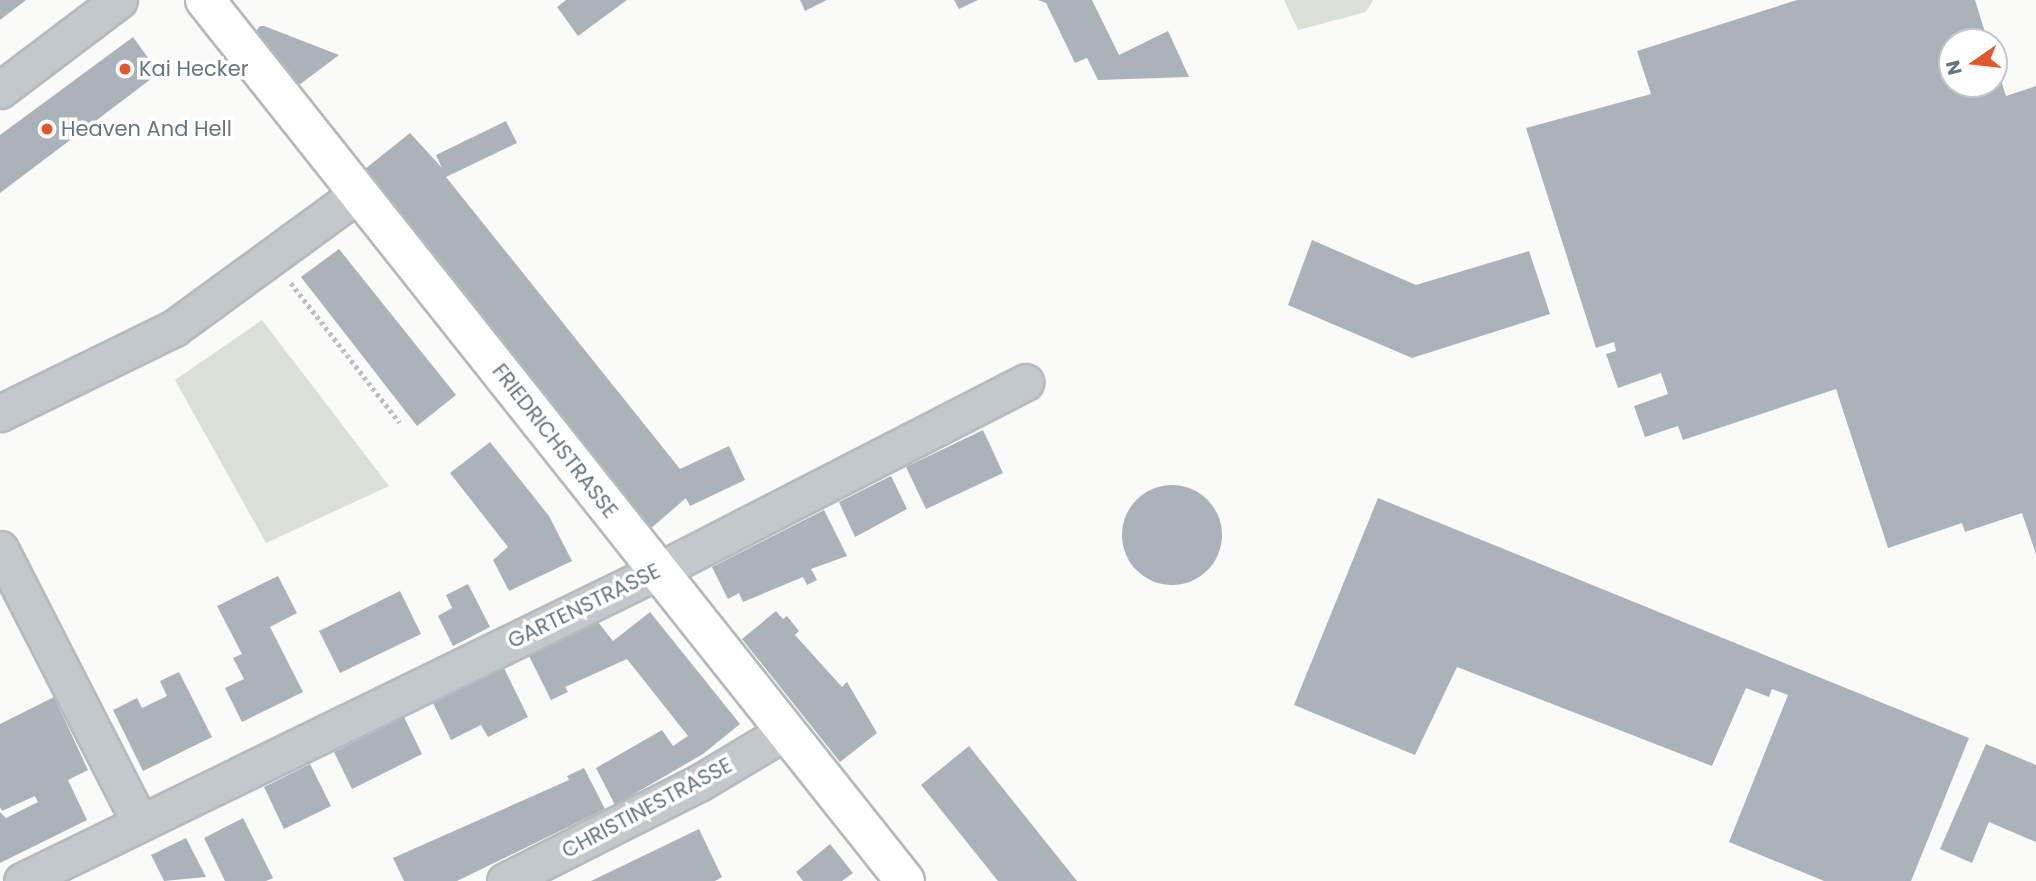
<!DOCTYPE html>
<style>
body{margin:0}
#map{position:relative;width:2036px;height:881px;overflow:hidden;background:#fafaf8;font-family:Poppins,sans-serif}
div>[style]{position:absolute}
.green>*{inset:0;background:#dadfd7}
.building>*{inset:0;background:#aab3b9}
.round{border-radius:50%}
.path>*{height:4.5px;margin-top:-2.25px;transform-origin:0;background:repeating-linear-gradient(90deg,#bbbfc2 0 3.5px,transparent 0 7px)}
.roads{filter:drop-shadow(2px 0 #b5babe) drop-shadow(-2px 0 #b5babe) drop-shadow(0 2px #b5babe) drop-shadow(0 -2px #b5babe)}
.minor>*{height:35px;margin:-17.5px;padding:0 17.5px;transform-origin:17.5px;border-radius:17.5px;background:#c3c8cc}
.major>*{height:38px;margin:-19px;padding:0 19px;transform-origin:19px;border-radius:19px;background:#fff}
.dots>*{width:19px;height:19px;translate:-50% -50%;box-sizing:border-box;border:4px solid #fff;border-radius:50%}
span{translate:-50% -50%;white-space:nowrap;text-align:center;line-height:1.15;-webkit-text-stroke:7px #fff;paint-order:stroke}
.poi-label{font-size:21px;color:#657683}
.left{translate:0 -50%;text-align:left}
.street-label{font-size:21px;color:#657683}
.north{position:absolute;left:1938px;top:28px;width:70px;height:70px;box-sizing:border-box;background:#fff;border:2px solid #c1c8cd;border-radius:50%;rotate:256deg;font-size:19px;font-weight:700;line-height:28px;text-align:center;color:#657683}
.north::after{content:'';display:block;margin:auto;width:24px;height:32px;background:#e4572e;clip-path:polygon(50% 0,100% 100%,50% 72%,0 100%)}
</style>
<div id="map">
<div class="green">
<i style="clip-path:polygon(1284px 0,1373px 0,1366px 12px,1298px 30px)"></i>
<i style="clip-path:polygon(262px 320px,389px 486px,266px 543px,175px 380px)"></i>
</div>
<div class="building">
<i style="clip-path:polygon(0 0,26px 0,0 20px)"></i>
<i style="clip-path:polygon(566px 0,627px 0,578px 36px,557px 7px)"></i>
<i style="clip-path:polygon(800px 0,827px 0,805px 11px)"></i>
<i style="clip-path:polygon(954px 0,978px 0,959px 9px)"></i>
<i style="clip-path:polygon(1038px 0,1092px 0,1119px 55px,1168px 31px,1189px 77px,1098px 80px,1087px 58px,1075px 63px,1046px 3px)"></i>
<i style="clip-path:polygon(1797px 0,1975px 0,1988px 42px,1952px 42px,1952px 84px,1994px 84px,1995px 62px,2006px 96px,2036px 86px,2036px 554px,2022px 513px,1965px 532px,1962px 523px,1888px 548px,1836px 389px,1683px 440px,1678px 426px,1645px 437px,1634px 406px,1668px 394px,1661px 373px,1618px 388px,1606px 354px,1616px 351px,1614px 342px,1596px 348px,1526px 128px,1651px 94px,1637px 51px)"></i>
<i style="clip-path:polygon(260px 26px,264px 26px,339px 55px,299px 85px,256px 31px)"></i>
<i style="clip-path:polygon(133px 37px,159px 73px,0 193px,0 135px)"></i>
<i style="clip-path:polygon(506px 121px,517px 143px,446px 177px,680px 469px,729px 446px,745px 480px,690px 506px,686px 498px,649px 530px,365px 169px,410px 133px,442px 168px,436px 155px)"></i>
<i style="clip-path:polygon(1312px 240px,1416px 285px,1529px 251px,1550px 314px,1412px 358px,1288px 305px)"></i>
<i style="clip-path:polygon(339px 249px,456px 395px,417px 426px,301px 277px)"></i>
<i style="clip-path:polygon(983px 430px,1003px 473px,926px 509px,906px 467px)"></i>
<i style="clip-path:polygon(490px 442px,549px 516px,572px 561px,509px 591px,493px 560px,508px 547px,450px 473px)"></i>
<i style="clip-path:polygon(891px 476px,907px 509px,855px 537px,839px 502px)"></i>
<i class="round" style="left:1122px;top:485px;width:100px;height:100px"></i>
<i style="clip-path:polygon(1378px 498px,1969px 738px,1911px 881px,1824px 881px,1729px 842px,1788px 695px,1772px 689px,1769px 697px,1746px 688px,1712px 766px,1457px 667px,1415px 755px,1294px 705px)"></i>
<i style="clip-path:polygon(824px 510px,847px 556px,811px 569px,817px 580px,807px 585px,803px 577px,743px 602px,739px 593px,728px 599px,712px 567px)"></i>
<i style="clip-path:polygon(278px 576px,297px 613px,270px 627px,303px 692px,242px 722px,225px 688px,244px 679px,233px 658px,242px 654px,217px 606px)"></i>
<i style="clip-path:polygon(468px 584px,490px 627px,453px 646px,438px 616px,452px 608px,446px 595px)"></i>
<i style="clip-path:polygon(400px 591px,421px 634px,340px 673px,319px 631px)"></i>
<i style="clip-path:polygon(776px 611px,783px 619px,787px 616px,799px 631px,795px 635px,842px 687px,847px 682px,877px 733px,840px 762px,742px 639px)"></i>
<i style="clip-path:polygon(650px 612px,740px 724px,703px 754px,615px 805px,596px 768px,662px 730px,673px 746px,688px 736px,627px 659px,565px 687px,568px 692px,551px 700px,529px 656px,598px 622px,613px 641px)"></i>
<i style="clip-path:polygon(504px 668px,528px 717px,488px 737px,481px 725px,451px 740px,433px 703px)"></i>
<i style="clip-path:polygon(179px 672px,212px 737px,143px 771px,113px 710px,137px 698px,142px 708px,167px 696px,160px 681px)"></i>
<i style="clip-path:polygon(54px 697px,88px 770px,68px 780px,87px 820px,0 863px,0 812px,6px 818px,38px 802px,35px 796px,2px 811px,0 807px,0 724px)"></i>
<i style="clip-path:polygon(404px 717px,422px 754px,352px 789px,334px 752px)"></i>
<i style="clip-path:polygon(1986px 744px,2036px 765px,2036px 842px,1989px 822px,1972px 863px,1940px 849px)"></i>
<i style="clip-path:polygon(969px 746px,1077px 881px,998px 881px,921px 785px)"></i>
<i style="clip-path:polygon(310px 764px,331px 806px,284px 829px,264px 787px)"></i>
<i style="clip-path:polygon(584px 768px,605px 809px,457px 881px,404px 881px,393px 858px,569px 780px,567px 776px)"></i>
<i style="clip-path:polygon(243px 818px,273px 878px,266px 881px,225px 881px,204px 838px)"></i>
<i style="clip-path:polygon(699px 829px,722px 877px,715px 881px,591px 881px)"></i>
<i style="clip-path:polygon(186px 838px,206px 877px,164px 881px,151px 855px)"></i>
<i style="clip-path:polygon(830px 844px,853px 873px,842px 881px,803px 881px,796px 872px)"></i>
</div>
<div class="path">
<i style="left:291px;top:283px;width:177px;rotate:52.1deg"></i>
</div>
<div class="roads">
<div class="minor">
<i style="left:0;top:90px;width:149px;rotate:-37.1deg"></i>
<i style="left:0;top:413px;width:194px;rotate:-26deg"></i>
<i style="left:174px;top:328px;width:229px;rotate:-36.1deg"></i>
<i style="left:0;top:549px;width:305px;rotate:62.9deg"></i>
<i style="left:22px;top:881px;width:708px;rotate:-25.99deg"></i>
<i style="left:658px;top:571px;width:413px;rotate:-27.2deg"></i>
<i style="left:505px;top:881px;width:217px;rotate:-26.8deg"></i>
<i style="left:699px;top:783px;width:101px;rotate:-30.9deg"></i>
</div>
<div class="major">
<i style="left:205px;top:0;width:1125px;rotate:51.53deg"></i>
</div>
</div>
<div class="dots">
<i style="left:125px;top:69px;background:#e4572e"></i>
<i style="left:47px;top:129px;background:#e4572e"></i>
</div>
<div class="poi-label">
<span class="left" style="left:139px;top:69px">Kai Hecker</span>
<span class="left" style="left:61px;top:129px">Heaven And Hell</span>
</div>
<div class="street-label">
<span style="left:555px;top:441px;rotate:52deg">FRIEDRICHSTRASSE</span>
<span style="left:584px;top:606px;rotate:-26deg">GARTENSTRASSE</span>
<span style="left:647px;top:808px;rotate:-28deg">CHRISTINESTRASSE</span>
</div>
<div class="north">N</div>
</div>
